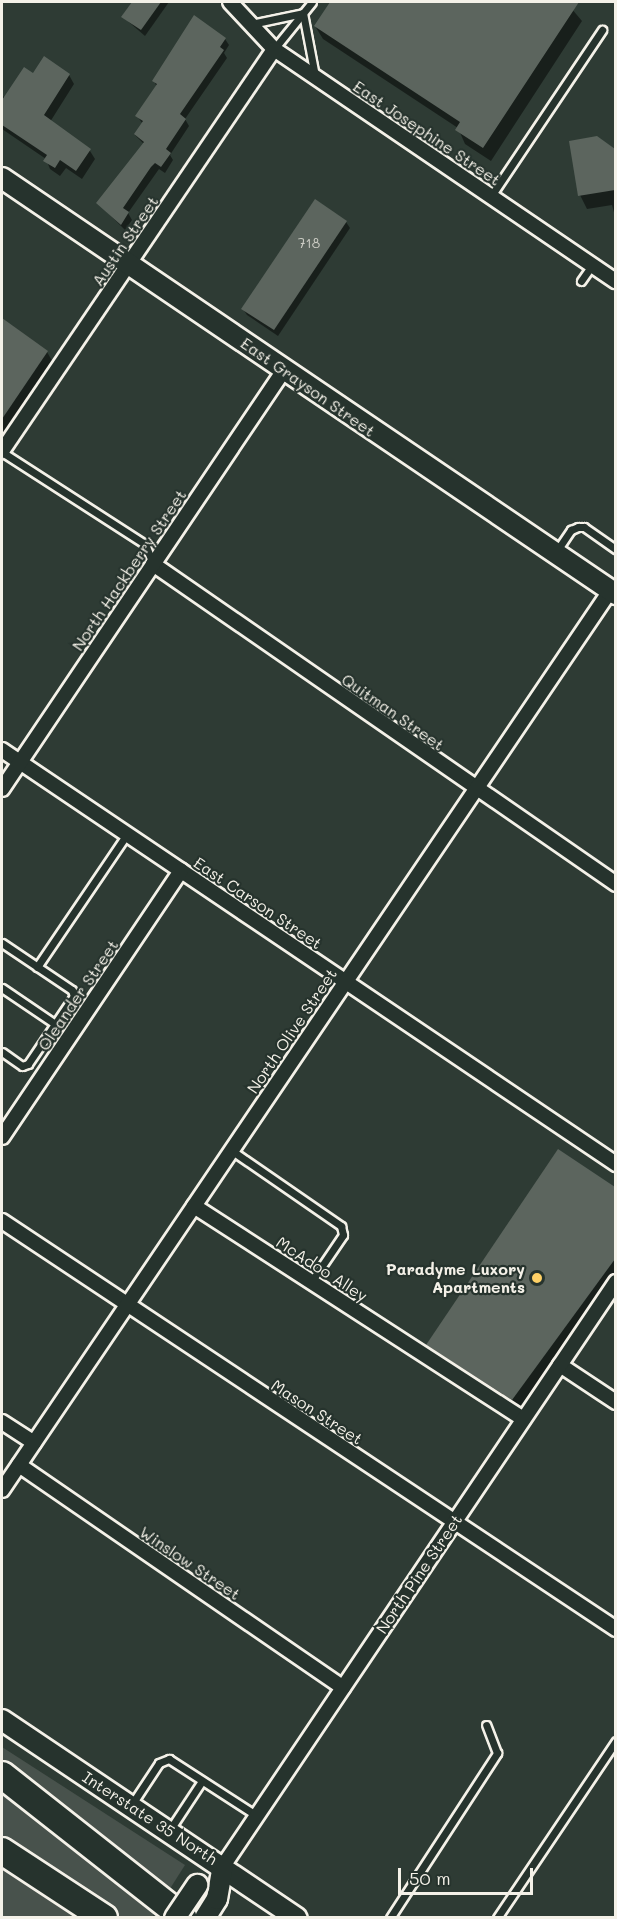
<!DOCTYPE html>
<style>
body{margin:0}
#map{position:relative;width:617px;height:1919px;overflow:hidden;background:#2e3b34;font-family:Mali,sans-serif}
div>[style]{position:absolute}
.green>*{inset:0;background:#48524c}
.shadow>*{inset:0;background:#0007}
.building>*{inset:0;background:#5c655e}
.roads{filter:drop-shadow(2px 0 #f4f1e8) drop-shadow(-2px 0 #f4f1e8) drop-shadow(0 2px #f4f1e8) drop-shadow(0 -2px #f4f1e8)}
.lane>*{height:7px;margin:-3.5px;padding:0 3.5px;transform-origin:3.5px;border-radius:3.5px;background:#26332d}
.street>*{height:14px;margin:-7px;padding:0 7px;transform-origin:7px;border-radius:7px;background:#26332d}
.secondary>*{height:20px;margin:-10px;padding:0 10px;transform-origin:10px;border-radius:10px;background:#26332d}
.highway>*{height:26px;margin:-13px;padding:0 13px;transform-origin:13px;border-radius:13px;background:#26332d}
.bridges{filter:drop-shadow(2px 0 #f4f1e8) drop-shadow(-2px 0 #f4f1e8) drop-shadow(0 2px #f4f1e8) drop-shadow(0 -2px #f4f1e8)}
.secondary-bridge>*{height:20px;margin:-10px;padding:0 10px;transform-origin:10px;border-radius:10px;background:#26332d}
.dots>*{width:16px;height:16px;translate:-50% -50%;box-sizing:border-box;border:3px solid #26332d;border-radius:50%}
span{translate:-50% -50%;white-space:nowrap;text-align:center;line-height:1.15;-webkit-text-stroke:4.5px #26332d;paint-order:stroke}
.number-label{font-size:14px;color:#cecec6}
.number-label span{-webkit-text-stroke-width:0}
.street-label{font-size:16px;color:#f4f1e8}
.poi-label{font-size:16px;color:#f4f1e8;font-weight:700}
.right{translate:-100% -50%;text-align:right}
.frame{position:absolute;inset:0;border:3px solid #f4f1e8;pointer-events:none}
.scale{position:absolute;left:398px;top:1868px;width:135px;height:27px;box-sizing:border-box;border:3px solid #f4f1e8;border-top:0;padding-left:8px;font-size:18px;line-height:21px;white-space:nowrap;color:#f4f1e8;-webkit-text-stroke:4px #26332d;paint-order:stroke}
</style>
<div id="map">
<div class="green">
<i style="clip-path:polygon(2px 1747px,185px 1865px,152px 1917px,2px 1917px)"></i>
</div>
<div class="shadow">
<i style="clip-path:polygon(134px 2px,169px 2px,145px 36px,123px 17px)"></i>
<i style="clip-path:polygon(331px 2px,566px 2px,582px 21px,491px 161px,465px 144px,458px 128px,323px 39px,315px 26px)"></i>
<i style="clip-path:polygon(225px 39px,229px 45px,224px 53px,227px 58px,185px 119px,189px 126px,170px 155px,173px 160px,165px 173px,159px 169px,128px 213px,132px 220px,125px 230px,98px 203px,144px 144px,135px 135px,143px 124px,137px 116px,157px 87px,154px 81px)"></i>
<i style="clip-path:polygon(33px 75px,69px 75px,74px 84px,50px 122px,90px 151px,95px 159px,82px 179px,66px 168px,60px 176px,50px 169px,46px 159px,2px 129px,2px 95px,5px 98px)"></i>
<i style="clip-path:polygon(616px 146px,616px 220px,612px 205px,587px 209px,580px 195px)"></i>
<i style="clip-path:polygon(346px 222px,350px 228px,278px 336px,247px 315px,243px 309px)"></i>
<i style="clip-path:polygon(2px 320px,47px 352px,58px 371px,2px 453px)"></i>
<i style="clip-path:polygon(559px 1151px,616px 1189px,616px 1277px,518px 1409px,434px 1355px,428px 1345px)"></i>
</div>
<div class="building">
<i style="clip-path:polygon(132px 2px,161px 2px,141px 30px,121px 17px)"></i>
<i style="clip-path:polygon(330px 2px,579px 2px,483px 148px,455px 130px,460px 122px,314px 26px)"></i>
<i style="clip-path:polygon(194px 15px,226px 38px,220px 47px,224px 50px,180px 114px,186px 119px,166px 149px,171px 153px,161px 167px,155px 163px,151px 167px,123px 208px,129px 212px,121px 225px,96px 203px,144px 142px,134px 134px,143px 121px,135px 116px,157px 84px,152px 81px)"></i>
<i style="clip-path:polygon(44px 56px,70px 74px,44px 115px,91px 149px,76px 171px,60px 160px,55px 168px,43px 161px,47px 155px,2px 125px,2px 100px,24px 67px,33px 73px)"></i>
<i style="clip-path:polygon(597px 136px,615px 149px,615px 190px,578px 196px,569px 141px)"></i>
<i style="clip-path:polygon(315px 199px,347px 221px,274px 330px,241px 309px)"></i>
<i style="clip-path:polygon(2px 318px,48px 351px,2px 419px)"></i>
<i style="clip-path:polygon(558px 1149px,615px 1187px,615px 1259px,512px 1400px,426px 1345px)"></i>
</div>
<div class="roads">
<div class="lane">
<i style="left:251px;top:24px;width:53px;rotate:-11.9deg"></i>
<i style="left:303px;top:13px;width:64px;rotate:79.2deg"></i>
<i style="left:274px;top:49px;width:60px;rotate:-51deg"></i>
<i style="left:491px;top:196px;width:200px;rotate:-56.2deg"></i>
<i style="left:581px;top:281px;width:19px;rotate:-55deg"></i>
<i style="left:2px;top:452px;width:170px;rotate:32.8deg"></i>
<i style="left:145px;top:544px;width:22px;rotate:68deg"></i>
<i style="left:556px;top:552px;width:27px;rotate:-56deg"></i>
<i style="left:571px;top:530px;width:8px;rotate:-23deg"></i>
<i style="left:578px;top:527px;width:6px"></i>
<i style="left:584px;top:527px;width:39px;rotate:35deg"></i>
<i style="left:2px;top:943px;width:84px;rotate:33.9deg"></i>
<i style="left:72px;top:990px;width:6px;rotate:72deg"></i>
<i style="left:74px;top:996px;width:82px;rotate:124.1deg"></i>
<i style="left:28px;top:1064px;width:6px;rotate:162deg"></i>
<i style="left:22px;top:1066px;width:24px;rotate:-145deg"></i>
<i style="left:37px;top:967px;width:161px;rotate:-55.9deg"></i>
<i style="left:2px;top:988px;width:64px;rotate:34.2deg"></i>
<i style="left:231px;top:1150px;width:134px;rotate:34.6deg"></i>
<i style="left:341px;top:1226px;width:9px;rotate:77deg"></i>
<i style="left:343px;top:1235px;width:57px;rotate:124.2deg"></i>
<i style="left:132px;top:1804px;width:49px;rotate:-56.6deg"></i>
<i style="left:159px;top:1763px;width:11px;rotate:-22deg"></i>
<i style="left:169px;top:1759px;width:105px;rotate:32.9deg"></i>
<i style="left:169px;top:1831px;width:60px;rotate:-56.6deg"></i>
<i style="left:390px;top:1918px;width:197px;rotate:-57deg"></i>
<i style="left:497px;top:1753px;width:30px;rotate:-111deg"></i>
<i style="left:497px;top:1918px;width:213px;rotate:-56.1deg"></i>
</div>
<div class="street">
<i style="left:230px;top:2px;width:64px;rotate:46.9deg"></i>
<i style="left:274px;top:49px;width:413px;rotate:34.2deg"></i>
<i style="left:2px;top:451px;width:485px;rotate:-55.9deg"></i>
<i style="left:153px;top:564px;width:563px;rotate:34.65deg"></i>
<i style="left:2px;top:750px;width:741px;rotate:33.99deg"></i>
<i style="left:2px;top:789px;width:505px;rotate:-56.06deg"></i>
<i style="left:2px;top:1137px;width:321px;rotate:-56.1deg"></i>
<i style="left:194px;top:1206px;width:392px;rotate:32.9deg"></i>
<i style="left:2px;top:1221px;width:737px;rotate:33.6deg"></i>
<i style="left:560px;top:1365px;width:67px;rotate:33.5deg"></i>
<i style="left:2px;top:1422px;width:38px;rotate:33deg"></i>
<i style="left:19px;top:1465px;width:393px;rotate:34.5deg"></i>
<i style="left:2px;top:1490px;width:1085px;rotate:-55.93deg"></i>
<i style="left:223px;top:1866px;width:704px;rotate:-56.06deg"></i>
</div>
<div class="secondary">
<i style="left:2px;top:178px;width:742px;rotate:34.12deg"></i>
<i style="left:2px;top:1720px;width:355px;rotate:33.9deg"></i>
<i style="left:205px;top:1918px;width:22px;rotate:-58deg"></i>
<i style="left:217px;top:1899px;width:34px;rotate:-80deg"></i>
</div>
<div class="highway">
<i style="left:2px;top:1775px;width:231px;rotate:38.2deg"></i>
<i style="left:2px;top:1851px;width:122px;rotate:33.3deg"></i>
</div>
</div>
<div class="bridges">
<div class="secondary-bridge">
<i style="left:175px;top:1918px;width:40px;rotate:-56deg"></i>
</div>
</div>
<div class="dots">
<i style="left:537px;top:1278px;background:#ffd166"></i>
</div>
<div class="number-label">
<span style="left:309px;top:243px">718</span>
</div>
<div class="street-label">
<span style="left:427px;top:133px;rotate:34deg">East Josephine Street</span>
<span style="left:125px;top:241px;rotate:-56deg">Austin Street</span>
<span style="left:308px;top:387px;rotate:35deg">East Grayson Street</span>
<span style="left:129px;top:570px;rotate:-56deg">North Hackberry Street</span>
<span style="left:393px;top:712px;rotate:35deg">Quitman Street</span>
<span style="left:258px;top:903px;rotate:34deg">East Carson Street</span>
<span style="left:78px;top:995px;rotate:-56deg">Oleander Street</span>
<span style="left:292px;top:1031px;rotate:-56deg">North Olive Street</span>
<span style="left:322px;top:1269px;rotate:33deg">McAdoo Alley</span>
<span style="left:317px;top:1412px;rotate:33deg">Mason Street</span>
<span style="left:190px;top:1563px;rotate:34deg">Winslow Street</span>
<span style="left:419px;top:1574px;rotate:-56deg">North Pine Street</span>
<span style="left:150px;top:1818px;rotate:33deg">Interstate 35 North</span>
</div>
<div class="poi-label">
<span class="right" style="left:525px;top:1278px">Paradyme Luxory<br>Apartments</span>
</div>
<div class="frame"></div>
<div class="scale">50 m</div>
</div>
